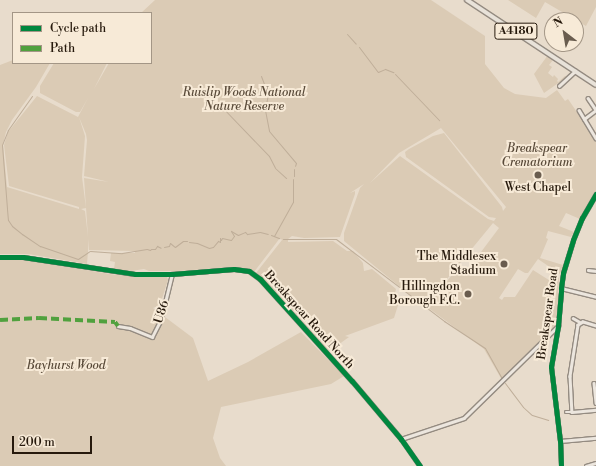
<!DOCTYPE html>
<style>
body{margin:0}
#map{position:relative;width:596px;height:466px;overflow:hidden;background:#e8dccc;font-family:"Libre Bodoni",serif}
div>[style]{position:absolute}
.green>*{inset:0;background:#dbcbb5}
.stream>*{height:1px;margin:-0.5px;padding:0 0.5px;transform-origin:0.5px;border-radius:0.5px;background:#bfae99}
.roads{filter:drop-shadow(1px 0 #948b81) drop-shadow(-1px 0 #948b81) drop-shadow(0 1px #948b81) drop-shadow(0 -1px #948b81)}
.minor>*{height:2.5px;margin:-1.25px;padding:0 1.25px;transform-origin:1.25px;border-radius:1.25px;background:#ece6de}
.tertiary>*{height:3px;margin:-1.5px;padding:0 1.5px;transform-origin:1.5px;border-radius:1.5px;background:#ece6de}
.primary>*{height:4px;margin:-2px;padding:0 2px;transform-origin:2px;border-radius:2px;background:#e8e2d9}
.quiet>*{height:4px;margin-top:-2px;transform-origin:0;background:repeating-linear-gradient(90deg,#50a13e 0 8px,transparent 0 12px)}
.cycleway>*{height:5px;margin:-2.5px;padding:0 2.5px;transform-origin:2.5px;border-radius:2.5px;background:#00873e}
.dots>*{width:11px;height:11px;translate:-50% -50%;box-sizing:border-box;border:2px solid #f7ead7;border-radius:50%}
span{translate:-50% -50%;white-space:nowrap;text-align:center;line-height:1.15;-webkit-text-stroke:4px #f7ead7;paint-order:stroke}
.shield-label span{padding:1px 3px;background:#f7ead7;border:1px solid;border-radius:3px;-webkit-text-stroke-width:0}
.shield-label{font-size:11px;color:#26190c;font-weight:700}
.park-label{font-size:12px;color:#594a39;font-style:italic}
.poi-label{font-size:12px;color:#26190c}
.right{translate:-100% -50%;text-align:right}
.street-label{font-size:12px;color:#26190c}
.legend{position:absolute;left:12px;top:12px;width:140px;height:52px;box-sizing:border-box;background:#f7ead7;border:1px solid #a39686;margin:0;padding:5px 7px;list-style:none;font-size:12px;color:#26190c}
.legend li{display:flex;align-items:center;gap:8px;height:20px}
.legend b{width:20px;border:1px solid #a39686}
.north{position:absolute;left:544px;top:12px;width:40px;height:40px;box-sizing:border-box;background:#f7ead7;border:1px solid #a39686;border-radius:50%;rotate:329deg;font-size:11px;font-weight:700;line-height:16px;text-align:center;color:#26190c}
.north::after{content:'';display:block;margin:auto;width:14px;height:18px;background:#6a5d4f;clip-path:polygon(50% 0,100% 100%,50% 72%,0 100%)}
.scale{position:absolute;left:12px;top:436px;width:80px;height:18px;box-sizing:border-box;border:2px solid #26190c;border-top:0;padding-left:5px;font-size:12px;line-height:14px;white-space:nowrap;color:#26190c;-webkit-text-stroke:3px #f7ead7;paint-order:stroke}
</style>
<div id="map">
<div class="green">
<i style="clip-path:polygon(evenodd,155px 0,431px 0,485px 36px,485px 64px,504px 88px,515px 94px,546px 98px,557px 90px,565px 101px,568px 99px,596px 140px,596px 190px,580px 219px,566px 213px,559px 226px,574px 232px,571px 237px,548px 231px,546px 238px,548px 239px,540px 258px,563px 265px,560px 274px,538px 259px,528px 273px,525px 273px,518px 269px,499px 298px,502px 300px,504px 297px,515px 297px,533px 270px,552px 282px,557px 275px,559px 278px,557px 324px,502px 380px,484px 349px,427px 307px,458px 267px,466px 272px,499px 228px,493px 223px,438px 290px,422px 305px,344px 241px,344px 233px,360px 188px,364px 184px,350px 193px,355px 191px,355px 194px,340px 237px,304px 238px,292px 236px,288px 239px,288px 242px,333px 241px,347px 251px,353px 251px,363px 263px,364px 271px,372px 269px,396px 289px,395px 293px,399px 302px,394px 318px,345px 336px,349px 337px,327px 353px,256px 273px,282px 240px,280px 238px,254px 272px,244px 268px,233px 267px,179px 271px,149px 271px,144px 269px,131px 271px,114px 269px,115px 262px,110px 261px,111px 253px,135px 253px,135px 251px,89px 250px,89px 239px,87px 264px,28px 254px,0 254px,0 65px,13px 60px,13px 63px,50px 63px,36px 87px,12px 120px,6px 132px,3px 145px,7px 187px,79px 209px,79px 207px,9px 186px,4px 145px,8px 132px,37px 96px,78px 117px,88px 98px,80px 112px,76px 112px,40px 93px,40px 86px,54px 63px,107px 63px,94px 89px,109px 63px,151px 63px,151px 13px,141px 13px,155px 0,79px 117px,86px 134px,87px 140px,84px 176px,109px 182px,84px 178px,88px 237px,85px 211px,81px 209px,86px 208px,82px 177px,85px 136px,79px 117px,155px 0,441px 128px,506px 207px,503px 211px,502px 207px,444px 133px,433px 136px,409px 149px,405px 152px,406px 157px,489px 217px,496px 218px,494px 221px,488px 219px,400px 156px,370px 183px,399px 153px,441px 128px,155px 0,278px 283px,316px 327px,319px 337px,317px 337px,308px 324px,274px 288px,278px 283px)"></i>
<i style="clip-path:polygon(508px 0,596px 0,596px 7px,586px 26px,545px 2px,536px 18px)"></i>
<i style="clip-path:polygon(548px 55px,561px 64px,553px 60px,549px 65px,552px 67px,548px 73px,553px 77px,554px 75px,558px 79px,557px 81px,558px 82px,565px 76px,567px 77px,544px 93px,534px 74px)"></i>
<i style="clip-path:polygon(0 260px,26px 260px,116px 275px,167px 277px,168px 280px,160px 305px,153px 308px,193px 338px,208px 381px,248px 362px,301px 332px,344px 376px,331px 384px,221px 407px,213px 438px,220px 458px,226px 466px,0 466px)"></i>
</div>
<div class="stream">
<i style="left:347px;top:34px;width:13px;rotate:48deg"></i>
<i style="left:359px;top:47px;width:31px;rotate:53deg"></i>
<i style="left:378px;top:72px;width:8px;rotate:-23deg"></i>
<i style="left:385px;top:69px;width:9px;rotate:21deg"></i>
<i style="left:395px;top:74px;width:64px;rotate:46.3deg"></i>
<i style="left:261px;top:76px;width:19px;rotate:69deg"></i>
<i style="left:268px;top:94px;width:16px;rotate:101deg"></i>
<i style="left:265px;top:110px;width:21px;rotate:79deg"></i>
<i style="left:269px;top:131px;width:42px;rotate:49.8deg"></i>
<i style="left:296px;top:163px;width:3px;rotate:108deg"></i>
<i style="left:32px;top:96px;width:42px;rotate:125.2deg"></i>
<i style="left:8px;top:130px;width:16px;rotate:112deg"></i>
<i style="left:2px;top:145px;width:64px;rotate:85.5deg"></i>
<i style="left:7px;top:209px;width:11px;rotate:85deg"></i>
<i style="left:8px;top:220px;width:7px;rotate:56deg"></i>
<i style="left:12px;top:226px;width:13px;rotate:39deg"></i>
<i style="left:22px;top:234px;width:22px;rotate:34deg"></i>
<i style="left:40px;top:246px;width:40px;rotate:18.9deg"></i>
<i style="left:78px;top:259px;width:14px;rotate:-34deg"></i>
<i style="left:90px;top:251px;width:32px;rotate:4deg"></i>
<i style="left:122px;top:253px;width:25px;rotate:-9deg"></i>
<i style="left:147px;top:249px;width:3px;rotate:18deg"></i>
<i style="left:150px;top:250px;width:1px;rotate:-45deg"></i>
<i style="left:151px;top:249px;width:4px"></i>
<i style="left:155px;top:249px;width:4px;rotate:-56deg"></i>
<i style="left:157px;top:246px;width:4px;rotate:27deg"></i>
<i style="left:219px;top:104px;width:72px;rotate:46.1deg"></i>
<i style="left:269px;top:156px;width:13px;rotate:63deg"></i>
<i style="left:275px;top:168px;width:15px;rotate:42deg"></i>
<i style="left:294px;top:176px;width:7px;rotate:-90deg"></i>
<i style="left:271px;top:235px;width:9px;rotate:21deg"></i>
<i style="left:274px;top:236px;width:39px;rotate:-61deg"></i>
<i style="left:293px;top:202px;width:23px;rotate:-90deg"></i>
<i style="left:283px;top:239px;width:53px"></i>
<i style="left:336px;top:239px;width:136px;rotate:37.2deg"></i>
<i style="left:444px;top:321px;width:49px;rotate:33.4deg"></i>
<i style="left:485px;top:348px;width:35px;rotate:61deg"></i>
<i style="left:189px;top:242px;width:8px;rotate:7deg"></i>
<i style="left:197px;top:243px;width:13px;rotate:23deg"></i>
<i style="left:209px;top:248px;width:4px;rotate:-14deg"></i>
<i style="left:213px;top:247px;width:8px;rotate:-50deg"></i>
<i style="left:218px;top:241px;width:2px;rotate:27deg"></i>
<i style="left:220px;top:242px;width:4px;rotate:-90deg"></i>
<i style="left:220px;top:238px;width:2px;rotate:63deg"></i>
<i style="left:221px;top:240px;width:2px;rotate:-63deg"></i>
<i style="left:222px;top:238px;width:9px;rotate:13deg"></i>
<i style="left:231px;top:240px;width:5px;rotate:-53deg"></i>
<i style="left:234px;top:236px;width:6px;rotate:-121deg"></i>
<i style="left:231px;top:231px;width:8px;rotate:30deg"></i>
<i style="left:238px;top:235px;width:8px;rotate:-23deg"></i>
<i style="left:245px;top:232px;width:3px;rotate:45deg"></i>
<i style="left:247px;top:234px;width:13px;rotate:-9deg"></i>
<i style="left:260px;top:232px;width:8px;rotate:14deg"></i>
<i style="left:164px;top:247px;width:5px;rotate:-11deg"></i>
<i style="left:169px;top:246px;width:3px;rotate:-72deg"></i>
<i style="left:170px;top:243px;width:6px;rotate:39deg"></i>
<i style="left:175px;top:247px;width:10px;rotate:-37deg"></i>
<i style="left:183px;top:241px;width:4px"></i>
<i style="left:505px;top:383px;width:30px;rotate:53deg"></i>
<i style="left:523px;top:407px;width:12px;rotate:42deg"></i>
<i style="left:532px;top:415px;width:17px;rotate:17deg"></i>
</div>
<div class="roads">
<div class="minor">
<i style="left:559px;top:86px;width:22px;rotate:-43deg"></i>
<i style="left:588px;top:98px;width:14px;rotate:56deg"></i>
<i style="left:579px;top:110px;width:33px;rotate:59deg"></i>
<i style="left:584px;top:119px;width:15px;rotate:-37deg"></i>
<i style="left:588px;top:270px;width:8px;rotate:7deg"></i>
<i style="left:561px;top:288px;width:36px;rotate:14deg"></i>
<i style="left:573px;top:318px;width:8px;rotate:30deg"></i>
<i style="left:118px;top:326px;width:12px;rotate:9deg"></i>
<i style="left:130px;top:328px;width:24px;rotate:22deg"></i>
<i style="left:152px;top:337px;width:20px;rotate:-63deg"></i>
<i style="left:161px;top:319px;width:46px;rotate:-76.3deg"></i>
<i style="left:596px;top:326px;width:14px;rotate:-163deg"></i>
<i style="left:583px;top:322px;width:6px;rotate:149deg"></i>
<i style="left:578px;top:325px;width:52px;rotate:98.9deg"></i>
<i style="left:570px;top:376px;width:36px;rotate:87deg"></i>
<i style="left:572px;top:412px;width:24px;rotate:-5deg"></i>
<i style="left:594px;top:383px;width:20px;rotate:84deg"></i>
<i style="left:566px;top:412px;width:6px"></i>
<i style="left:401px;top:439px;width:66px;rotate:-18.4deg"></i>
<i style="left:464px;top:418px;width:132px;rotate:-44.4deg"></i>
<i style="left:560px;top:441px;width:36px;rotate:-5deg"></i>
<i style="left:586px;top:466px;width:10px;rotate:-17deg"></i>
</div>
<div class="tertiary">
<i style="left:0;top:257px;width:23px"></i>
<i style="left:23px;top:257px;width:113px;rotate:8.6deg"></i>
<i style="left:135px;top:274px;width:37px"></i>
<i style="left:172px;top:274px;width:62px;rotate:-4.6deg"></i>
<i style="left:234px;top:269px;width:15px;rotate:8deg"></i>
<i style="left:249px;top:271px;width:14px;rotate:36deg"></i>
<i style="left:260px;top:279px;width:137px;rotate:48deg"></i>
<i style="left:352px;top:381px;width:76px;rotate:49.8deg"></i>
<i style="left:401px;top:439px;width:33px;rotate:55deg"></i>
<i style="left:561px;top:466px;width:25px;rotate:-92deg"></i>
<i style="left:560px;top:441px;width:75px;rotate:-96.9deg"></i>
<i style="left:551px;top:367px;width:42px;rotate:-80.3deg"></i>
<i style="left:558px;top:326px;width:38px;rotate:-85deg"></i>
<i style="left:561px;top:288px;width:15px;rotate:-82deg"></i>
<i style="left:563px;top:273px;width:34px;rotate:-73deg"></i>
<i style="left:573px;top:240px;width:24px;rotate:-68deg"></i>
<i style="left:582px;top:218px;width:28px;rotate:-60deg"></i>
</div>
<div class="primary">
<i style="left:467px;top:0;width:154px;rotate:33.4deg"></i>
</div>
</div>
<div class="quiet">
<i style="left:0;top:320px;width:39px;rotate:-3deg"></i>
<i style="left:39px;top:318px;width:76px;rotate:3deg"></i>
<i style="left:115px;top:322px;width:5px;rotate:53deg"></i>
</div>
<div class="cycleway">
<i style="left:0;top:257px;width:23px"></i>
<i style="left:23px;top:257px;width:113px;rotate:8.6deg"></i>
<i style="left:135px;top:274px;width:37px"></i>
<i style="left:172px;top:274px;width:62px;rotate:-4.6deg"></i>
<i style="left:234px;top:269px;width:15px;rotate:8deg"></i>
<i style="left:249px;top:271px;width:14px;rotate:36deg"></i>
<i style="left:260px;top:279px;width:137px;rotate:48deg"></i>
<i style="left:352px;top:381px;width:76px;rotate:49.8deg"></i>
<i style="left:401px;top:439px;width:33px;rotate:55deg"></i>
<i style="left:561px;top:466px;width:25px;rotate:-92deg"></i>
<i style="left:560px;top:441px;width:75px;rotate:-96.9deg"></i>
<i style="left:551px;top:367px;width:42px;rotate:-80.3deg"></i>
<i style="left:558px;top:326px;width:38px;rotate:-85deg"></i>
<i style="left:561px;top:288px;width:15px;rotate:-82deg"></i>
<i style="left:563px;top:273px;width:34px;rotate:-73deg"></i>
<i style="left:573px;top:240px;width:24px;rotate:-68deg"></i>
<i style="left:582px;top:218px;width:28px;rotate:-60deg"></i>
</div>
<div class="dots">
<i style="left:538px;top:175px;background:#6a5d4f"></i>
<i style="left:504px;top:264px;background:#6a5d4f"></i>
<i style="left:468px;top:294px;background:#6a5d4f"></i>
</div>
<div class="shield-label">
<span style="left:516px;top:31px">A4180</span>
</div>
<div class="park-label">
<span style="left:244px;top:100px">Ruislip Woods National<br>Nature Reserve</span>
<span style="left:537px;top:156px">Breakspear<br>Crematorium</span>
<span style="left:66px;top:366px">Bayhurst Wood</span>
</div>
<div class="poi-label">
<span style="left:538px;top:188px">West Chapel</span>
<span class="right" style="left:496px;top:264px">The Middlesex<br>Stadium</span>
<span class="right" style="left:460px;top:294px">Hillingdon<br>Borough F.C.</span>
</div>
<div class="street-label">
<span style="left:162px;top:312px;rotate:-72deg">U86</span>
<span style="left:548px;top:314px;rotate:-82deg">Breakspear Road</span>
<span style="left:309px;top:320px;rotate:48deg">Breakspear Road North</span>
</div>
<ul class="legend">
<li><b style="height:5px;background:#00873e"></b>Cycle path</li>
<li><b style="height:5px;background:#50a13e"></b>Path</li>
</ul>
<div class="north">N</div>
<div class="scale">200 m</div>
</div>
